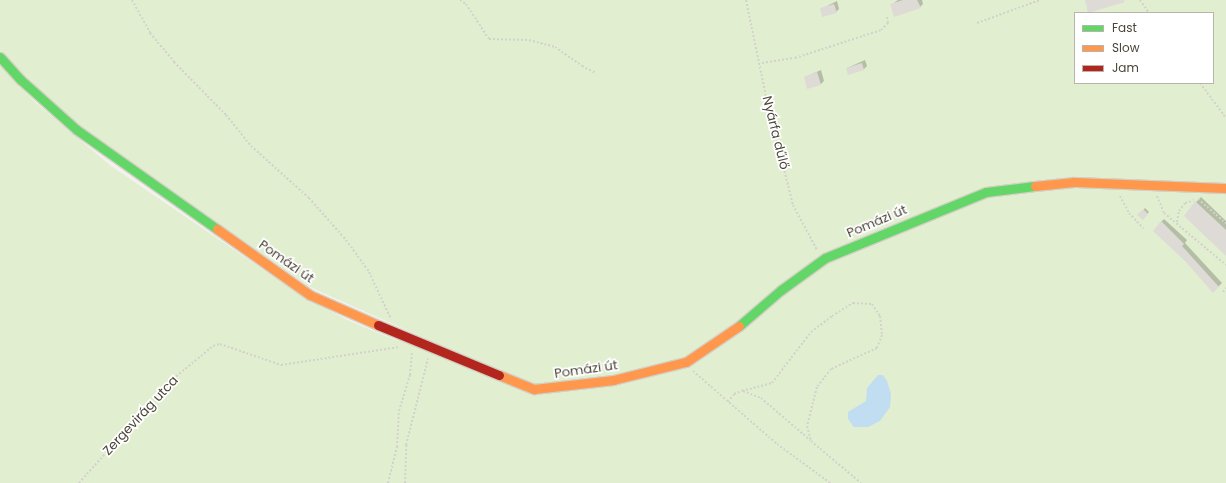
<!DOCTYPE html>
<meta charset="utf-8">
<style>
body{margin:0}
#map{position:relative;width:1226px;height:483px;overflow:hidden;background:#f4f2ee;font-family:Poppins,sans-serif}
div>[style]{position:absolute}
.green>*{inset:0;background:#e1eecf}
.water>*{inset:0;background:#c0ddf1}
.shadow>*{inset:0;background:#0003}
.building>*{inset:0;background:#dedbd6}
.path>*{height:2px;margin-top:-1px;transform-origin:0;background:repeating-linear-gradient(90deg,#d3d2cc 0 2px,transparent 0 4px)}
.roads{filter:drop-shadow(1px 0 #d3cfc5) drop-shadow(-1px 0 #d3cfc5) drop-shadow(0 1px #d3cfc5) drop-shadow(0 -1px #d3cfc5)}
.fast>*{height:9px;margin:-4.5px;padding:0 4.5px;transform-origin:4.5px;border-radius:4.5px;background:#63d668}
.slow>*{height:9px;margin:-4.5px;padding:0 4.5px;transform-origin:4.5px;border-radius:4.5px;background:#ff974d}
.jam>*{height:9px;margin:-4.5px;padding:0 4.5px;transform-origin:4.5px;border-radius:4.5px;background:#b3261e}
span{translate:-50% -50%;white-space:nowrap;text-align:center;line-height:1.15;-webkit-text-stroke:3.5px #fff;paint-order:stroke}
.street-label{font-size:13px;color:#4b4439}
.legend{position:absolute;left:1074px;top:12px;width:140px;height:72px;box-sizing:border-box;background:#fff;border:1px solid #b7b4b0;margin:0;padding:5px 7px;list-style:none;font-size:12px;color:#4b4439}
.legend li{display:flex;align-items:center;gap:8px;height:20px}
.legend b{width:20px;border:1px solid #b7b4b0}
</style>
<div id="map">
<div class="green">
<i style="clip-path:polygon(evenodd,0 0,1226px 0,1226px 483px,0 483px,0 66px,35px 102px,111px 166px,296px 292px,347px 320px,393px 339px,516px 379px,310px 287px,78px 125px,0 52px,0 0,1075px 13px,1213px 13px,1213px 83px,1075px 83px,1075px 13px)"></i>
</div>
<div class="water">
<i style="clip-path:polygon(878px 375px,883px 375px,887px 381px,891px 394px,890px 407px,880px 421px,868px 427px,854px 427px,848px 419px,848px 412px,866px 401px,867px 388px)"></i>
</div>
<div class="shadow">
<i style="clip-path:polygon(898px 0,922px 0,923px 4px,920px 7px,891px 5px)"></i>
<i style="clip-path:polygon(837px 1px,839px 9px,836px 12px,821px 9px)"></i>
<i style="clip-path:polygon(865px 60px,867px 66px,864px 69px,847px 68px)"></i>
<i style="clip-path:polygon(821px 70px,824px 81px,821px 84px,805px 77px)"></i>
<i style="clip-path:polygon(1201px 197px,1226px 221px,1226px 255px,1196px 202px)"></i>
<i style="clip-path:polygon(1145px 208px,1149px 212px,1143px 219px,1139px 215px)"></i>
<i style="clip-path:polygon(1164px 219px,1187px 240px,1185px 243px,1222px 283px,1213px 292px,1161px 222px)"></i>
</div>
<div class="building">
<i style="clip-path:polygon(903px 0,917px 0,921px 8px,894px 17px,890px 4px)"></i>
<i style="clip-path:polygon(1085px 0,1124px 0,1125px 2px,1088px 13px)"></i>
<i style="clip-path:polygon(834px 4px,837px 13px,822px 17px,820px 8px)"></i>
<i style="clip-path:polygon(862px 63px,864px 70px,848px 75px,846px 68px)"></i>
<i style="clip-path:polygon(817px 72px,821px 85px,807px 89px,804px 77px)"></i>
<i style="clip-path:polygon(1195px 201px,1226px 230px,1226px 256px,1184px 216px)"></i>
<i style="clip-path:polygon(1143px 209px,1148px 214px,1143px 220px,1137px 215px)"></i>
<i style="clip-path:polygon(1161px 221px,1184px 244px,1182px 246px,1219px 287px,1213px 293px,1185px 261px,1153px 231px)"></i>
</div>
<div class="path">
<i style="left:132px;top:0;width:38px;rotate:61deg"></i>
<i style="left:150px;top:33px;width:38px;rotate:50deg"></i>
<i style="left:174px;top:62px;width:74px;rotate:45.5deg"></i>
<i style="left:226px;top:115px;width:40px;rotate:51deg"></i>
<i style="left:251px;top:146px;width:78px;rotate:41.9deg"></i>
<i style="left:309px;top:198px;width:56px;rotate:48.6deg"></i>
<i style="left:346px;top:240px;width:39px;rotate:54deg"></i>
<i style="left:369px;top:272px;width:52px;rotate:64.9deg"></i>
<i style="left:460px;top:0;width:7px;rotate:34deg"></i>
<i style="left:466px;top:4px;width:42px;rotate:56.7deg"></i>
<i style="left:489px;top:39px;width:40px;rotate:1.4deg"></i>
<i style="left:529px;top:40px;width:27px;rotate:15deg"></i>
<i style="left:555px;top:47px;width:33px;rotate:35deg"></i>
<i style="left:582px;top:66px;width:16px;rotate:27deg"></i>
<i style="left:746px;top:0;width:103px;rotate:78.3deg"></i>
<i style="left:767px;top:101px;width:107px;rotate:76deg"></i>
<i style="left:793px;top:205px;width:51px;rotate:61.9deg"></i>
<i style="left:1140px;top:0;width:16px;rotate:55deg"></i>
<i style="left:977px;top:23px;width:67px;rotate:-20.1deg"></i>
<i style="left:762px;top:63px;width:33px;rotate:-9deg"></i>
<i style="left:795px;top:58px;width:90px;rotate:-18deg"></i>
<i style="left:881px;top:30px;width:10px;rotate:-45deg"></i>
<i style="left:888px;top:23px;width:6px;rotate:-99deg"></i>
<i style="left:1200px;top:83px;width:44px;rotate:53.4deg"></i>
<i style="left:1120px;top:196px;width:19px;rotate:62deg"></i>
<i style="left:1129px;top:213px;width:21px;rotate:47deg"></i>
<i style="left:1157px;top:196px;width:18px;rotate:68deg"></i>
<i style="left:1164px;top:213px;width:81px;rotate:40deg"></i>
<i style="left:1198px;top:199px;width:37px;rotate:41deg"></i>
<i style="left:1177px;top:222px;width:11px;rotate:-80deg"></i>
<i style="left:1179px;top:211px;width:10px;rotate:-53deg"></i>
<i style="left:1185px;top:203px;width:9px;rotate:-18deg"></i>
<i style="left:1223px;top:292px;width:5px;rotate:-53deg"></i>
<i style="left:693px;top:371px;width:111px;rotate:41deg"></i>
<i style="left:777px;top:444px;width:66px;rotate:36.3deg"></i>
<i style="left:743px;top:391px;width:19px;rotate:21deg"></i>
<i style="left:761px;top:398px;width:65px;rotate:40.6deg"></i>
<i style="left:728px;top:402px;width:10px;rotate:-53deg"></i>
<i style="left:734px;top:394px;width:9px;rotate:-21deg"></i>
<i style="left:742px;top:391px;width:31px;rotate:-15deg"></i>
<i style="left:772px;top:383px;width:64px;rotate:-52.6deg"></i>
<i style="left:811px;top:332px;width:26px;rotate:-37deg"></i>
<i style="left:832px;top:316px;width:25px;rotate:-32deg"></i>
<i style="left:853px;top:303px;width:19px;rotate:3deg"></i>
<i style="left:872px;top:304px;width:14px;rotate:56deg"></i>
<i style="left:880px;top:316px;width:19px;rotate:84deg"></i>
<i style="left:882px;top:335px;width:14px;rotate:111deg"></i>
<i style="left:877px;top:348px;width:51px;rotate:155.5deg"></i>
<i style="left:831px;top:369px;width:23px;rotate:128deg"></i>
<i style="left:817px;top:387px;width:40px;rotate:104.4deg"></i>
<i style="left:807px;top:426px;width:16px;rotate:75deg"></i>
<i style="left:811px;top:441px;width:65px;rotate:40deg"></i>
<i style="left:79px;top:483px;width:132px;rotate:-48.4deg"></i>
<i style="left:167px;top:384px;width:60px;rotate:-39.6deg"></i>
<i style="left:213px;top:346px;width:7px;rotate:-16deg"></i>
<i style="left:220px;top:344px;width:65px;rotate:19deg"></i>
<i style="left:281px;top:365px;width:118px;rotate:-8.7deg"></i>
<i style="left:388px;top:483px;width:37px;rotate:-76deg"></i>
<i style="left:397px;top:447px;width:36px;rotate:-87deg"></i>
<i style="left:399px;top:411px;width:38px;rotate:-73deg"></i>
<i style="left:410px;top:375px;width:22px;rotate:-85deg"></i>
<i style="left:405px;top:483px;width:38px;rotate:-88deg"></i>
<i style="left:406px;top:445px;width:89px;rotate:-75.7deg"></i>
</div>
<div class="roads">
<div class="fast">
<i style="left:0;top:57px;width:31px;rotate:48deg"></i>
<i style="left:21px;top:80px;width:75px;rotate:41.8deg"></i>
<i style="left:77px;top:130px;width:171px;rotate:35.3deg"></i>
<i style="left:739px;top:326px;width:55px;rotate:-40.6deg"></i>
<i style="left:781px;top:290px;width:54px;rotate:-36deg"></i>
<i style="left:825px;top:258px;width:174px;rotate:-22.3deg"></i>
<i style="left:986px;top:192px;width:49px;rotate:-7deg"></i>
</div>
<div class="slow">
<i style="left:1035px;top:186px;width:39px;rotate:-6deg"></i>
<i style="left:1074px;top:182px;width:152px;rotate:2.3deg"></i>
<i style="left:217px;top:229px;width:114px;rotate:35.4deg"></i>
<i style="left:310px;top:295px;width:74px;rotate:23.8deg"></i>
<i style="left:499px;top:375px;width:38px;rotate:22deg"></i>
<i style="left:534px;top:389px;width:80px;rotate:-6.5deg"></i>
<i style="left:613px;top:380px;width:75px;rotate:-13.9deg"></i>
<i style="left:686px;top:362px;width:64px;rotate:-34.2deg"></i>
</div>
<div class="jam">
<i style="left:378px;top:325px;width:131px;rotate:22.5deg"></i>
</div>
</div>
<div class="street-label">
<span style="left:775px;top:133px;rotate:76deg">Nyárfa dűlő</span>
<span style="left:877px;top:222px;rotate:-23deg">Pomázi út</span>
<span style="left:286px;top:262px;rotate:35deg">Pomázi út</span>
<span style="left:586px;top:370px;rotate:-8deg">Pomázi út</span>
<span style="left:141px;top:416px;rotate:-47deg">Zergevirág utca</span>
</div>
<ul class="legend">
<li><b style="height:5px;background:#63d668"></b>Fast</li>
<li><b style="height:5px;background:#ff974d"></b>Slow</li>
<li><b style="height:5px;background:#b3261e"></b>Jam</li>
</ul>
</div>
